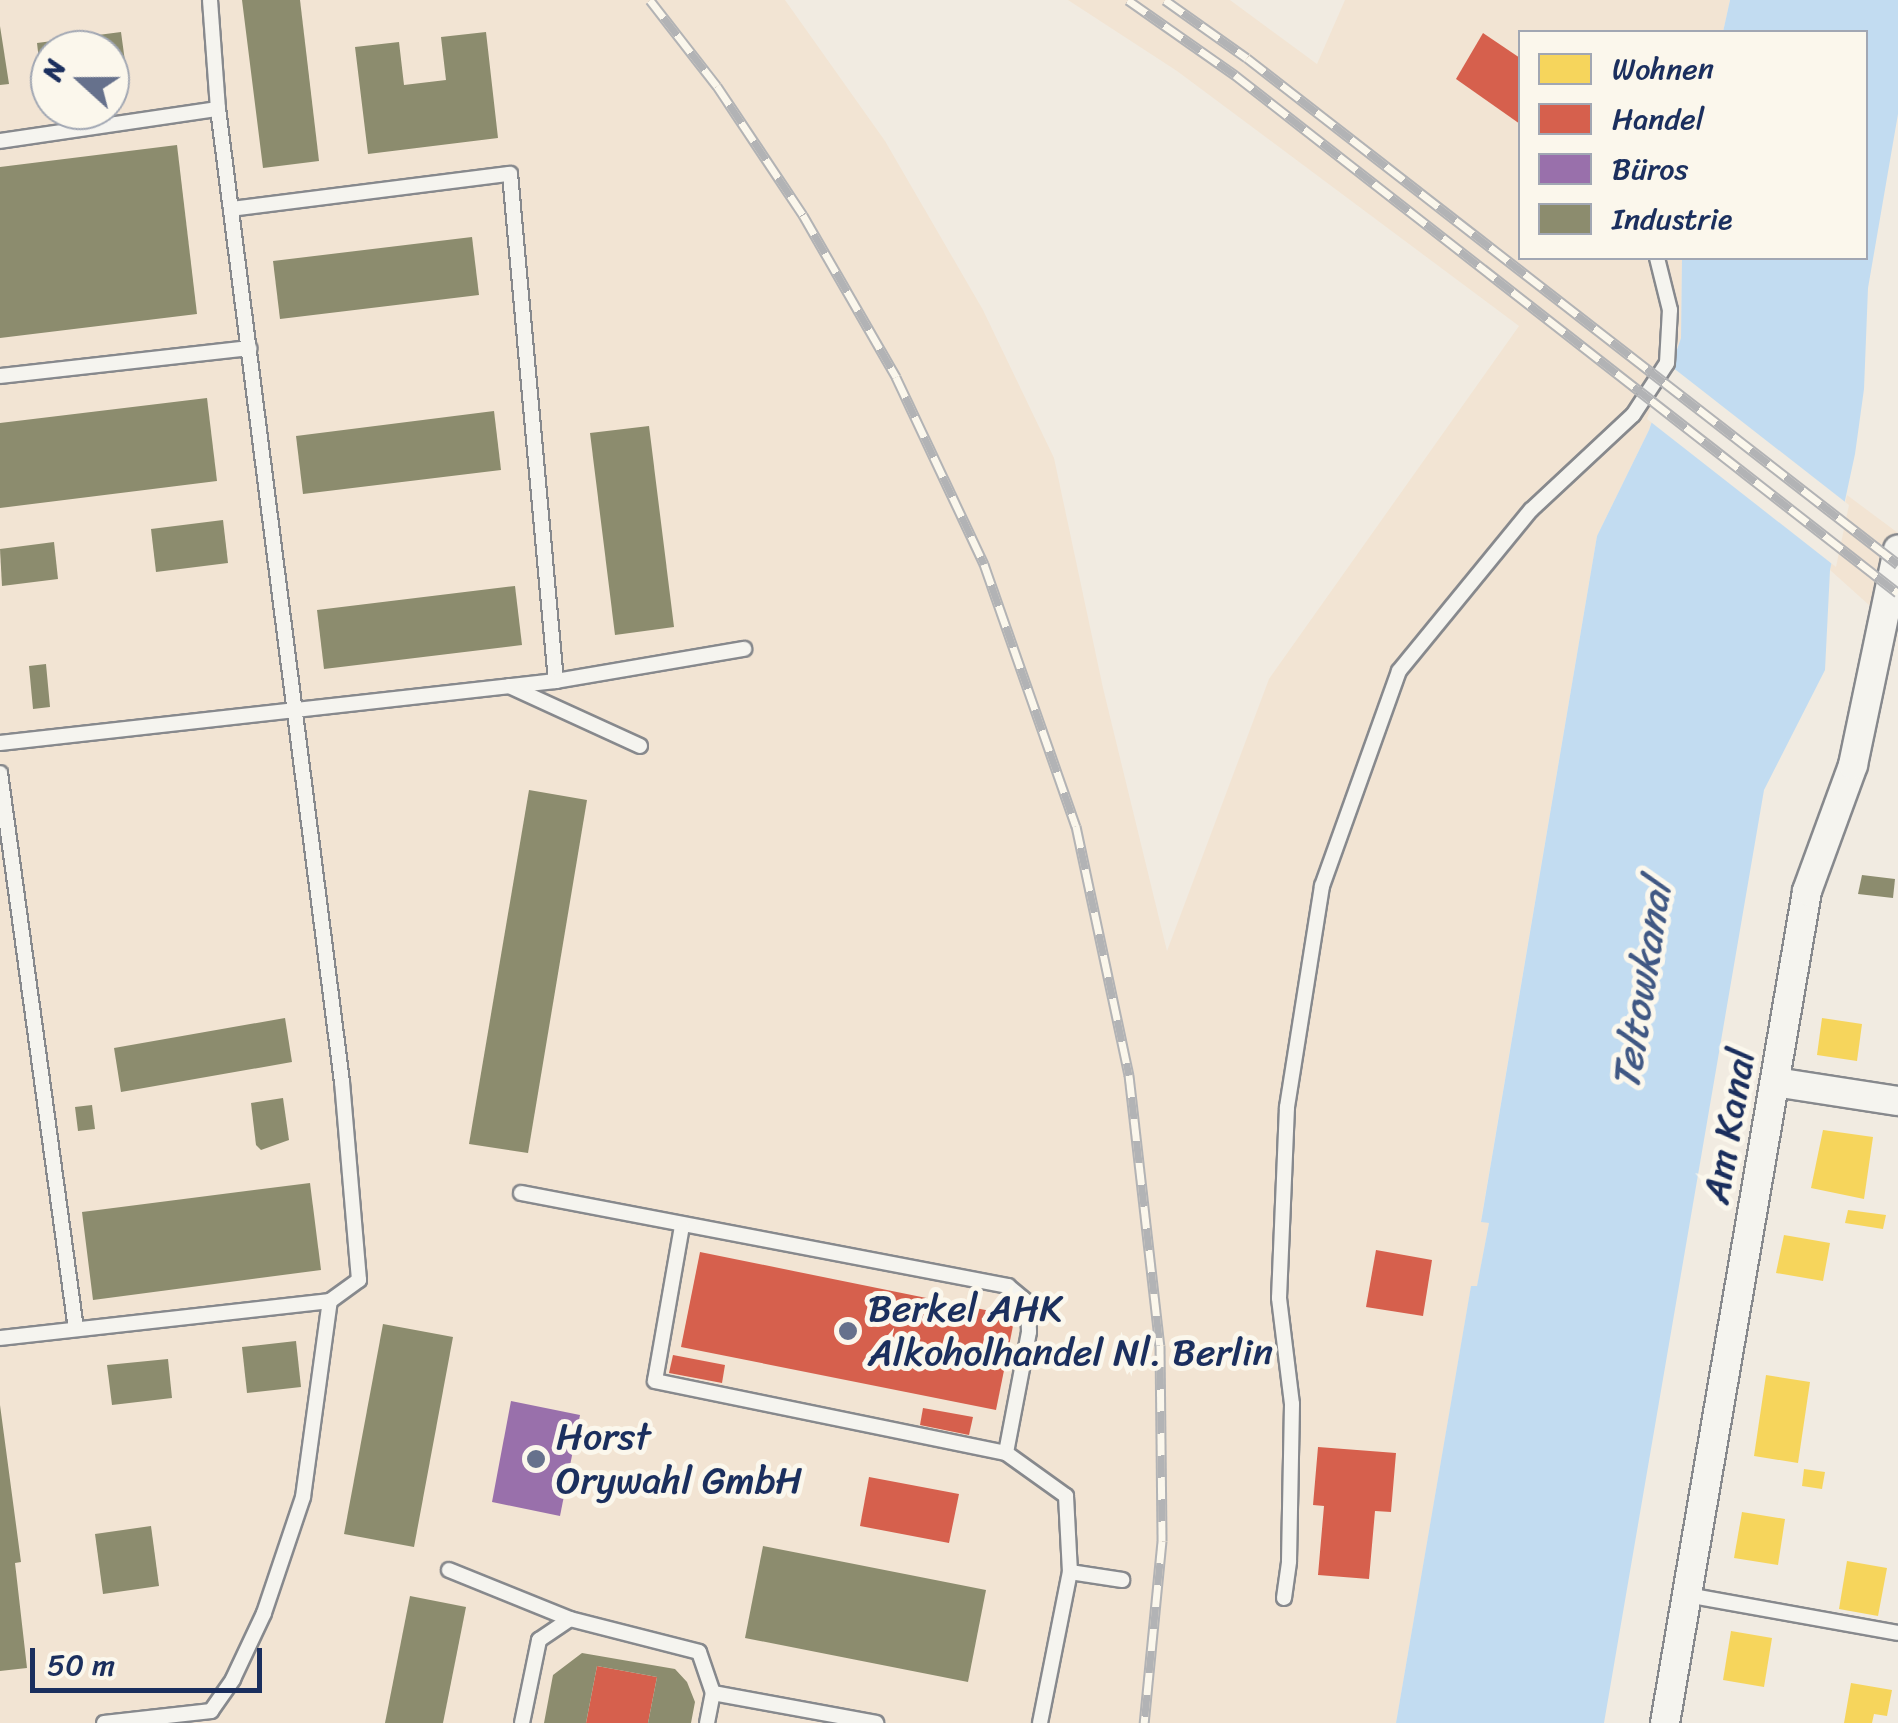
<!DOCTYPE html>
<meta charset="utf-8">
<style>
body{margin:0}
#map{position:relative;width:1898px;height:1723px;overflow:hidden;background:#f1ebe1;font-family:Sriracha,sans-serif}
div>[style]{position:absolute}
.built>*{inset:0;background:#f2e4d3}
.water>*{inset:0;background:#c2dcf1}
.pier>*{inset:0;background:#f1ebe1}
.homes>*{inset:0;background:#f6d55c}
.shops>*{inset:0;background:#d6604d}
.offices>*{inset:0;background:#9970ab}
.industry>*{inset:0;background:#8c8c6e}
.roads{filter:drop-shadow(2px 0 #87898d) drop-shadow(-2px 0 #87898d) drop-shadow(0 2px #87898d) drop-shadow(0 -2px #87898d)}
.service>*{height:14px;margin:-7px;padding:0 7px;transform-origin:7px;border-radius:7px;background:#f5f4ef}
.minor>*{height:28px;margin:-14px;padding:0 14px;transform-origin:14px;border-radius:14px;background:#f5f4ef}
.rail>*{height:11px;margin-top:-5.5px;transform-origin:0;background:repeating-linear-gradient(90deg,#fbf7ec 0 22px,#b2b3b5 0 44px);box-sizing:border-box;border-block:2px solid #b2b3b5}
.dots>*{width:28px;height:28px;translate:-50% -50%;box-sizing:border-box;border:5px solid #fbf7ec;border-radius:50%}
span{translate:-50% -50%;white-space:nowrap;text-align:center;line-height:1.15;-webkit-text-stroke:10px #fbf7ec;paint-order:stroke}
.street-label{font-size:38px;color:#1b2f5e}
.poi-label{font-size:38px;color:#1b2f5e}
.left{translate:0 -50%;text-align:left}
.water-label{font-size:40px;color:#405884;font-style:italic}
.legend{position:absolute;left:1518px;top:30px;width:350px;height:230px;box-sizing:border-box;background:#fbf7ec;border:2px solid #a1a7b3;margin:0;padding:12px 18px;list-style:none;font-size:30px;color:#1b2f5e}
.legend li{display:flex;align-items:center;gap:20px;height:50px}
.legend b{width:50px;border:2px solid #a1a7b3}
.north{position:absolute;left:30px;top:30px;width:100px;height:100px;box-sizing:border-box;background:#fbf7ec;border:2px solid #a1a7b3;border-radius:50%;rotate:291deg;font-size:28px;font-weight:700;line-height:40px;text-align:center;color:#1b2f5e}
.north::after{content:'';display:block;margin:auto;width:35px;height:45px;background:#66718c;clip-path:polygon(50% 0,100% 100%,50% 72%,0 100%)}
.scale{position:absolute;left:30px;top:1648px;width:232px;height:45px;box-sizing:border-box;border:5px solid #1b2f5e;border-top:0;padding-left:12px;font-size:30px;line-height:35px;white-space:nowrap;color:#1b2f5e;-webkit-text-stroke:8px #fbf7ec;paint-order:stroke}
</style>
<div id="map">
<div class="built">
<i style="clip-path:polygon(evenodd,0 0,785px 0,885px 141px,983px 310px,1054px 458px,1103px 688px,1167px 951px,1269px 679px,1519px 326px,1177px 71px,1068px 0,1230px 0,1317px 64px,1345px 0,1730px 0,1723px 32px,1520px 32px,1520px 258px,1682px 258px,1681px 338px,1649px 430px,1597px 536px,1481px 1221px,1489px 1223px,1477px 1287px,1471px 1287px,1396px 1723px,0 1723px,0 0,50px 50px,110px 50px,110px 110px,50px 110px,50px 50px)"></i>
<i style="clip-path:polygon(1847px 495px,1898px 533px,1898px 631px,1830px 570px)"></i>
</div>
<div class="water">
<i style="clip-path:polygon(1730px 0,1898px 0,1898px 114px,1868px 288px,1864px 389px,1855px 454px,1830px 570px,1825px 670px,1764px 790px,1604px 1723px,1396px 1723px,1471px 1286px,1477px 1286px,1489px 1223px,1481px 1222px,1597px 536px,1649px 430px,1681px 338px,1682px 258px,1866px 258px,1866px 32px,1723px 32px)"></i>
</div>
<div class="pier">
<i style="clip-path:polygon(1667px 363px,1849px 505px,1836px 567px,1647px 419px)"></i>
</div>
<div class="homes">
<i style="clip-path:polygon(1822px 1018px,1862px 1024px,1857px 1061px,1817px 1055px)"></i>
<i style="clip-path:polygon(1823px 1130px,1873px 1137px,1864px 1199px,1811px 1188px)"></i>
<i style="clip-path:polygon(1848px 1210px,1886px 1215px,1883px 1229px,1845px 1223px)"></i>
<i style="clip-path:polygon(1784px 1235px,1830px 1243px,1823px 1281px,1776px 1273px)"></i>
<i style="clip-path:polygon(1766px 1375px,1810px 1382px,1798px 1463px,1754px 1456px)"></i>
<i style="clip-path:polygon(1804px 1469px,1825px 1472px,1822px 1489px,1802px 1486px)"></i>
<i style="clip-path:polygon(1742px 1512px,1785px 1519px,1778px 1565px,1734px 1558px)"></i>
<i style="clip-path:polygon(1847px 1561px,1887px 1568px,1878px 1616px,1839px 1609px)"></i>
<i style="clip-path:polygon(1731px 1631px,1772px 1638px,1764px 1687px,1723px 1680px)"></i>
<i style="clip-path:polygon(1851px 1683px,1892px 1690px,1887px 1716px,1874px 1714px,1872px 1723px,1844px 1723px)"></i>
</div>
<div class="shops">
<i style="clip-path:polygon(1483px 33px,1520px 58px,1520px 124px,1456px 79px)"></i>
<i style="clip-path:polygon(1376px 1250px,1432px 1260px,1423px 1316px,1366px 1307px)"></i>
<i style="clip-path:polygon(700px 1252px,1015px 1316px,996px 1410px,681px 1347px)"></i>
<i style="clip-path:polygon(673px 1355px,725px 1365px,722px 1383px,669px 1373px)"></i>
<i style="clip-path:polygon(923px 1408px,973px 1417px,969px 1435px,920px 1425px)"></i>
<i style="clip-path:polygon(1318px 1447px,1396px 1453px,1391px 1512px,1375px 1511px,1369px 1579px,1318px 1575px,1324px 1506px,1313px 1505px)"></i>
<i style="clip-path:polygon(869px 1477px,959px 1494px,949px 1543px,860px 1526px)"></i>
<i style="clip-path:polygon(597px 1666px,657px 1677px,648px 1723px,586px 1723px)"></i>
</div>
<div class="offices">
<i style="clip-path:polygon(511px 1401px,580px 1415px,560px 1516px,492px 1502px)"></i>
</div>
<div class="industry">
<i style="clip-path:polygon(242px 0,300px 0,319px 161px,263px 168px)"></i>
<i style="clip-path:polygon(0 26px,9px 84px,0 85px)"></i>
<i style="clip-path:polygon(121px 32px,127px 76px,110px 78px,110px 50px,50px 50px,50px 86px,42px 87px,37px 43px)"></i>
<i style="clip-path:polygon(486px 32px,498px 138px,368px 154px,355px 47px,399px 42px,404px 85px,446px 80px,441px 37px)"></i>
<i style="clip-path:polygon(177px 145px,197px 314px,0 338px,0 167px)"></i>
<i style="clip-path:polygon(472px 237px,479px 295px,280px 319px,273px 261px)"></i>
<i style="clip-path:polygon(207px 398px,217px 481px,0 508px,0 423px)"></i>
<i style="clip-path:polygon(494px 411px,501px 470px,303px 494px,296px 436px)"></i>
<i style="clip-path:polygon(649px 426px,674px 627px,615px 635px,590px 433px)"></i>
<i style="clip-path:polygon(223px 520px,228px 563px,156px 572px,151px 529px)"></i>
<i style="clip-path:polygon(54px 542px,58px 579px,2px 586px,0 549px)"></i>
<i style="clip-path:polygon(515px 586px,522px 645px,324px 669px,317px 610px)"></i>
<i style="clip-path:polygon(46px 664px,50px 707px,33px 709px,29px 666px)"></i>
<i style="clip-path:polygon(529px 790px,587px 800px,528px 1153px,469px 1144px)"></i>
<i style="clip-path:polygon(1862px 875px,1895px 879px,1893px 898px,1858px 894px)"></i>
<i style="clip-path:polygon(285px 1018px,292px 1062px,121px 1092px,114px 1048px)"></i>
<i style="clip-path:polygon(283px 1098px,289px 1140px,261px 1150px,256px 1145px,251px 1103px)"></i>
<i style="clip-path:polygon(92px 1105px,95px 1129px,78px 1131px,75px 1107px)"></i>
<i style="clip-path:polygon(310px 1183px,321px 1270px,93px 1300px,82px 1212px)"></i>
<i style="clip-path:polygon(383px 1324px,453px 1337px,414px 1547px,344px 1534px)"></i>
<i style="clip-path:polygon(296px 1341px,301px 1387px,247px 1393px,242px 1347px)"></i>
<i style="clip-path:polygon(168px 1359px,172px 1398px,112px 1405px,107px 1365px)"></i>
<i style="clip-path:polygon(0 1405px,21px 1562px,15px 1563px,27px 1668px,0 1671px)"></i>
<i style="clip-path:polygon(151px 1526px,159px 1586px,103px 1594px,95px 1534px)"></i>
<i style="clip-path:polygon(763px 1546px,986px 1590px,968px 1682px,745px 1638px)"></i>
<i style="clip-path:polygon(410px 1596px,466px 1607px,443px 1723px,385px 1723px)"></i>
<i style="clip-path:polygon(582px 1653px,675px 1669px,687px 1682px,695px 1702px,691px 1723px,648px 1723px,657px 1677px,597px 1666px,586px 1723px,544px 1723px,553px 1675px)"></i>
</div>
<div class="roads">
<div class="service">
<i style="left:0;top:141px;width:220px;rotate:-8.4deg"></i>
<i style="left:231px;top:209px;width:281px;rotate:-7.2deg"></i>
<i style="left:510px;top:174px;width:509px;rotate:84.82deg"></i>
<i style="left:0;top:376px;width:251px;rotate:-6.4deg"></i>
<i style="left:509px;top:686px;width:144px;rotate:24.6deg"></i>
<i style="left:0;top:743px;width:559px;rotate:-6.36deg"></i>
<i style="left:556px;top:681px;width:191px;rotate:-9.7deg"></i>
<i style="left:0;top:773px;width:561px;rotate:82.22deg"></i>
<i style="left:521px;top:1193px;width:496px;rotate:10.8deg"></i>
<i style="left:1008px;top:1286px;width:26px;rotate:40deg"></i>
<i style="left:1028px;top:1303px;width:29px;rotate:88deg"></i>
<i style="left:1029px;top:1332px;width:123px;rotate:100.8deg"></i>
<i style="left:682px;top:1226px;width:157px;rotate:99.9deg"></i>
<i style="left:655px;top:1381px;width:358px;rotate:11.6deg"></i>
<i style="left:1006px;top:1453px;width:74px;rotate:35.6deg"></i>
<i style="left:1066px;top:1496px;width:76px;rotate:87deg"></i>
<i style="left:1070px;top:1572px;width:53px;rotate:8.7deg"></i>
<i style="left:0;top:1338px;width:332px;rotate:-6.4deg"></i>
<i style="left:449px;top:1570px;width:131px;rotate:22deg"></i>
<i style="left:1687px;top:1595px;width:214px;rotate:10.2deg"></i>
<i style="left:1284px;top:1598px;width:37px;rotate:-82deg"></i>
<i style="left:1289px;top:1561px;width:157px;rotate:-88.9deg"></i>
<i style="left:1292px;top:1404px;width:107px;rotate:-97deg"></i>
<i style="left:1279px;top:1298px;width:191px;rotate:-87.6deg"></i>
<i style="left:1287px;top:1107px;width:224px;rotate:-81deg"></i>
<i style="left:1322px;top:886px;width:228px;rotate:-70.3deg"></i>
<i style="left:1399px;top:671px;width:208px;rotate:-50.7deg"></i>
<i style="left:1531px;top:510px;width:139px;rotate:-43deg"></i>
<i style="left:1633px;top:415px;width:62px;rotate:-56.8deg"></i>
<i style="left:1667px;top:363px;width:53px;rotate:-86.8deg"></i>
<i style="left:1670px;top:310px;width:54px;rotate:-104deg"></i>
<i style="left:104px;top:1723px;width:108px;rotate:-6.4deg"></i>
<i style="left:211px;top:1711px;width:39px;rotate:-55deg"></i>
<i style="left:233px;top:1679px;width:73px;rotate:-64.8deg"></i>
<i style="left:264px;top:1613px;width:122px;rotate:-71.4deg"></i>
<i style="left:303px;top:1497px;width:198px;rotate:-82.2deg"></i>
<i style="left:330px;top:1301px;width:36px;rotate:-36deg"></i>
<i style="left:359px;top:1280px;width:199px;rotate:-94.9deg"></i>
<i style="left:342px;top:1082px;width:981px;rotate:-97.26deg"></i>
<i style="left:218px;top:109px;width:109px;rotate:-94.2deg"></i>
<i style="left:522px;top:1723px;width:85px;rotate:-78.4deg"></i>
<i style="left:539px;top:1640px;width:37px;rotate:-34deg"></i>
<i style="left:570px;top:1619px;width:133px;rotate:14.3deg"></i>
<i style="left:699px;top:1652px;width:43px;rotate:71.1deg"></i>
<i style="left:713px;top:1693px;width:166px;rotate:10.4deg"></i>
<i style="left:707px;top:1723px;width:31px;rotate:-79deg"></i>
<i style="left:1040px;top:1723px;width:154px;rotate:-78.8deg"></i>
</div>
<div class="minor">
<i style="left:1775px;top:1082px;width:124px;rotate:8.8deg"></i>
<i style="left:1665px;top:1723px;width:844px;rotate:-80.31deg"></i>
<i style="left:1807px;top:891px;width:134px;rotate:-69.9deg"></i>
<i style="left:1853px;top:765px;width:220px;rotate:-78.2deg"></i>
</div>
</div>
<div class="rail">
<i style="left:650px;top:0;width:109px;rotate:52.1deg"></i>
<i style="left:717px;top:86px;width:155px;rotate:56.3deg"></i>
<i style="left:803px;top:215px;width:187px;rotate:60.1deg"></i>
<i style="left:896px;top:377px;width:207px;rotate:64.8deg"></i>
<i style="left:984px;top:564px;width:278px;rotate:70.7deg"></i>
<i style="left:1076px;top:826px;width:255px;rotate:78deg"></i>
<i style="left:1129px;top:1075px;width:272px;rotate:83.5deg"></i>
<i style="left:1160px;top:1345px;width:196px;rotate:89.4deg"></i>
<i style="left:1162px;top:1541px;width:183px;rotate:95.6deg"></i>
<i style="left:1128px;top:0;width:131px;rotate:35deg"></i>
<i style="left:1235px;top:75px;width:841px;rotate:38deg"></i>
<i style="left:1165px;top:0;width:100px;rotate:35.3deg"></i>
<i style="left:1247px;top:58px;width:825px;rotate:37.86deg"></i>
</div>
<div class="dots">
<i style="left:848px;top:1331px;background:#66718c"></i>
<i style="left:536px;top:1459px;background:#66718c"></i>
</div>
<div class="street-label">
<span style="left:1729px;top:1126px;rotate:-80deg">Am Kanal</span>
</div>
<div class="poi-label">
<span class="left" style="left:868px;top:1331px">Berkel AHK<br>Alkoholhandel Nl. Berlin</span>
<span class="left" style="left:556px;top:1459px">Horst<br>Orywahl GmbH</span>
</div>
<div class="water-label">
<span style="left:1642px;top:985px;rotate:-81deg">Teltowkanal</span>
</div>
<ul class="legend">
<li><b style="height:28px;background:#f6d55c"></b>Wohnen</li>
<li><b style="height:28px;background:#d6604d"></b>Handel</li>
<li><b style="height:28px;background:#9970ab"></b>Büros</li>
<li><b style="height:28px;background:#8c8c6e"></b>Industrie</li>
</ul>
<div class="north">N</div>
<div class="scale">50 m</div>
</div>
